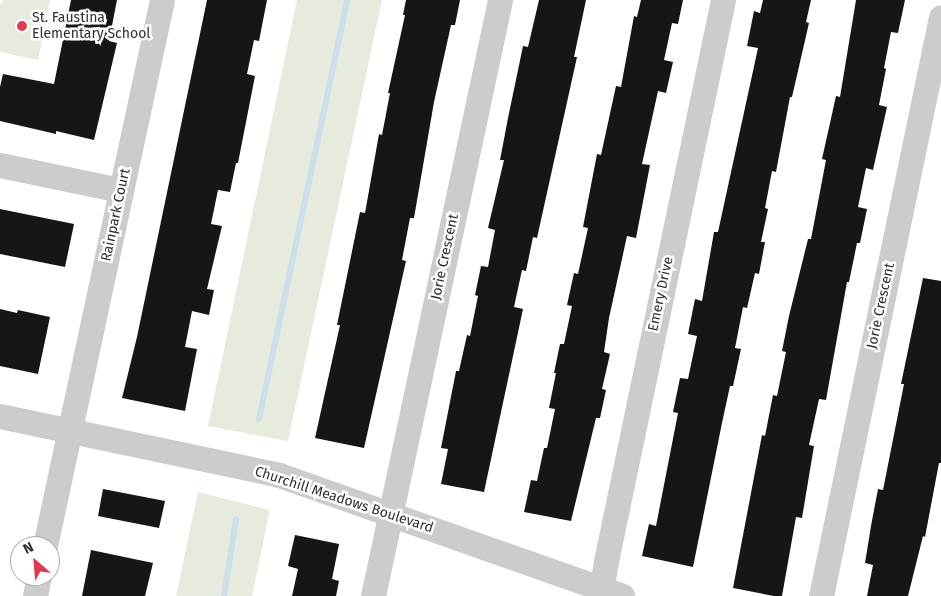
<!DOCTYPE html>
<style>
body{margin:0}
#map{position:relative;width:941px;height:596px;overflow:hidden;background:#fff;font-family:"Fira Sans",sans-serif}
div>[style]{position:absolute}
.green>*{inset:0;background:#e6ebde}
.stream>*{height:6px;margin:-3px;padding:0 3px;transform-origin:3px;border-radius:3px;background:#cbdfea}
.building>*{inset:0;background:#161616}
.minor>*{height:25px;margin:-12.5px;padding:0 12.5px;transform-origin:12.5px;border-radius:12.5px;background:#ccc}
.dots>*{width:14px;height:14px;translate:-50% -50%;box-sizing:border-box;border:2px solid #fff;border-radius:50%}
span{translate:-50% -50%;white-space:nowrap;text-align:center;line-height:1.15;-webkit-text-stroke:5px #fff;paint-order:stroke}
.poi-label{font-size:14px;color:#2f2f2f}
.left{translate:0 -50%;text-align:left}
.street-label{font-size:14px;color:#2f2f2f}
.north{position:absolute;left:10px;top:536px;width:50px;height:50px;box-sizing:border-box;background:#fff;border:1px solid #acacac;border-radius:50%;rotate:333deg;font-size:14px;font-weight:700;line-height:20px;text-align:center;color:#2f2f2f}
.north::after{content:'';display:block;margin:auto;width:18px;height:22px;background:#da3d4f;clip-path:polygon(50% 0,100% 100%,50% 72%,0 100%)}
</style>
<div id="map">
<div class="green">
<i style="clip-path:polygon(3px 0,50px 0,38px 60px,0 52px,0 4px,2px 4px)"></i>
<i style="clip-path:polygon(297px 0,382px 0,288px 441px,208px 426px)"></i>
<i style="clip-path:polygon(198px 492px,270px 510px,252px 596px,176px 596px)"></i>
</div>
<div class="stream">
<i style="left:259px;top:419px;width:428px;rotate:-78.1deg"></i>
<i style="left:224px;top:596px;width:78px;rotate:-81.1deg"></i>
</div>
<div class="building">
<i style="clip-path:polygon(71px 0,117px 0,109px 41px,117px 43px,94px 140px,56px 131px,56px 134px,0 121px,0 87px,3px 74px,54px 84px)"></i>
<i style="clip-path:polygon(207px 0,267px 0,259px 41px,254px 40px,247px 74px,255px 76px,238px 163px,236px 163px,230px 192px,218px 190px,211px 224px,222px 226px,207px 289px,214px 290px,209px 315px,192px 311px,185px 347px,197px 349px,185px 411px,122px 398px,137px 337px)"></i>
<i style="clip-path:polygon(406px 0,460px 0,455px 25px,451px 25px,434px 102px,414px 218px,410px 218px,402px 260px,406px 261px,364px 448px,315px 438px,340px 325px,337px 325px,360px 212px,365px 213px,379px 134px,382px 135px,390px 93px,388px 93px,405px 15px,403px 15px)"></i>
<i style="clip-path:polygon(539px 0,586px 0,574px 57px,577px 57px,537px 238px,533px 237px,526px 271px,522px 270px,514px 307px,523px 309px,484px 492px,441px 484px,448px 449px,441px 448px,456px 371px,459px 371px,467px 335px,470px 336px,478px 296px,475px 295px,481px 266px,488px 267px,495px 230px,488px 228px,504px 160px,500px 160px,508px 118px,523px 46px,528px 47px)"></i>
<i style="clip-path:polygon(641px 0,683px 0,678px 24px,672px 23px,664px 60px,673px 62px,666px 93px,658px 91px,642px 164px,650px 165px,636px 238px,627px 236px,609px 318px,604px 352px,610px 354px,602px 389px,606px 390px,600px 418px,596px 418px,571px 521px,524px 512px,531px 480px,537px 481px,544px 448px,547px 448px,555px 409px,549px 408px,556px 373px,554px 373px,560px 344px,564px 344px,572px 306px,567px 305px,574px 273px,578px 274px,588px 228px,583px 227px,597px 154px,601px 155px,616px 86px,621px 87px,634px 16px,637px 17px)"></i>
<i style="clip-path:polygon(763px 0,811px 0,806px 22px,809px 23px,792px 97px,790px 97px,776px 172px,772px 171px,765px 208px,768px 209px,761px 242px,765px 242px,759px 274px,755px 273px,747px 308px,743px 307px,735px 348px,741px 349px,733px 386px,730px 386px,722px 423px,693px 567px,642px 556px,649px 524px,656px 526px,678px 413px,673px 412px,680px 378px,688px 379px,697px 336px,688px 334px,695px 299px,702px 301px,714px 232px,718px 232px,758px 48px,747px 46px,754px 11px,760px 13px)"></i>
<i style="clip-path:polygon(856px 0,905px 0,898px 33px,891px 32px,884px 68px,886px 69px,879px 105px,887px 107px,873px 170px,866px 168px,858px 207px,867px 209px,860px 243px,857px 243px,849px 282px,847px 282px,826px 400px,819px 399px,809px 445px,814px 446px,802px 518px,796px 517px,782px 596px,774px 596px,733px 588px,762px 435px,765px 436px,773px 395px,777px 396px,786px 352px,782px 351px,789px 316px,808px 239px,811px 239px,826px 160px,822px 159px,836px 96px,840px 97px)"></i>
<i style="clip-path:polygon(0 209px,74px 224px,65px 267px,0 254px)"></i>
<i style="clip-path:polygon(923px 278px,941px 281px,941px 463px,939px 463px,925px 537px,923px 536px,908px 596px,867px 596px,873px 565px,865px 563px,871px 526px,878px 489px,883px 490px,904px 384px,901px 384px)"></i>
<i style="clip-path:polygon(0 309px,17px 313px,18px 310px,50px 317px,38px 374px,0 366px)"></i>
<i style="clip-path:polygon(103px 489px,165px 501px,159px 528px,98px 516px)"></i>
<i style="clip-path:polygon(295px 535px,339px 544px,332px 579px,339px 581px,336px 596px,292px 596px,298px 569px,288px 566px)"></i>
<i style="clip-path:polygon(91px 550px,153px 563px,145px 596px,82px 596px)"></i>
</div>
<div class="minor">
<i style="left:0;top:165px;width:124px;rotate:11.7deg"></i>
<i style="left:0;top:416px;width:285px;rotate:11.9deg"></i>
<i style="left:279px;top:475px;width:364px;rotate:19.4deg"></i>
<i style="left:45px;top:546px;width:558px;rotate:-77.91deg"></i>
<i style="left:35px;top:596px;width:20px;rotate:-79deg"></i>
<i style="left:373px;top:596px;width:609px;rotate:-77.97deg"></i>
<i style="left:600px;top:596px;width:36px;rotate:-80deg"></i>
<i style="left:606px;top:561px;width:573px;rotate:-78.22deg"></i>
<i style="left:821px;top:596px;width:591px;rotate:-78.29deg"></i>
</div>
<div class="dots">
<i style="left:22px;top:26px;background:#da3d4f"></i>
</div>
<div class="poi-label">
<span class="left" style="left:32px;top:26px">St. Faustina<br>Elementary School</span>
</div>
<div class="street-label">
<span style="left:116px;top:215px;rotate:-78deg">Rainpark Court</span>
<span style="left:445px;top:257px;rotate:-78deg">Jorie Crescent</span>
<span style="left:661px;top:294px;rotate:-78deg">Emery Drive</span>
<span style="left:881px;top:306px;rotate:-78deg">Jorie Crescent</span>
<span style="left:344px;top:500px;rotate:18deg">Churchill Meadows Boulevard</span>
</div>
<div class="north">N</div>
</div>
